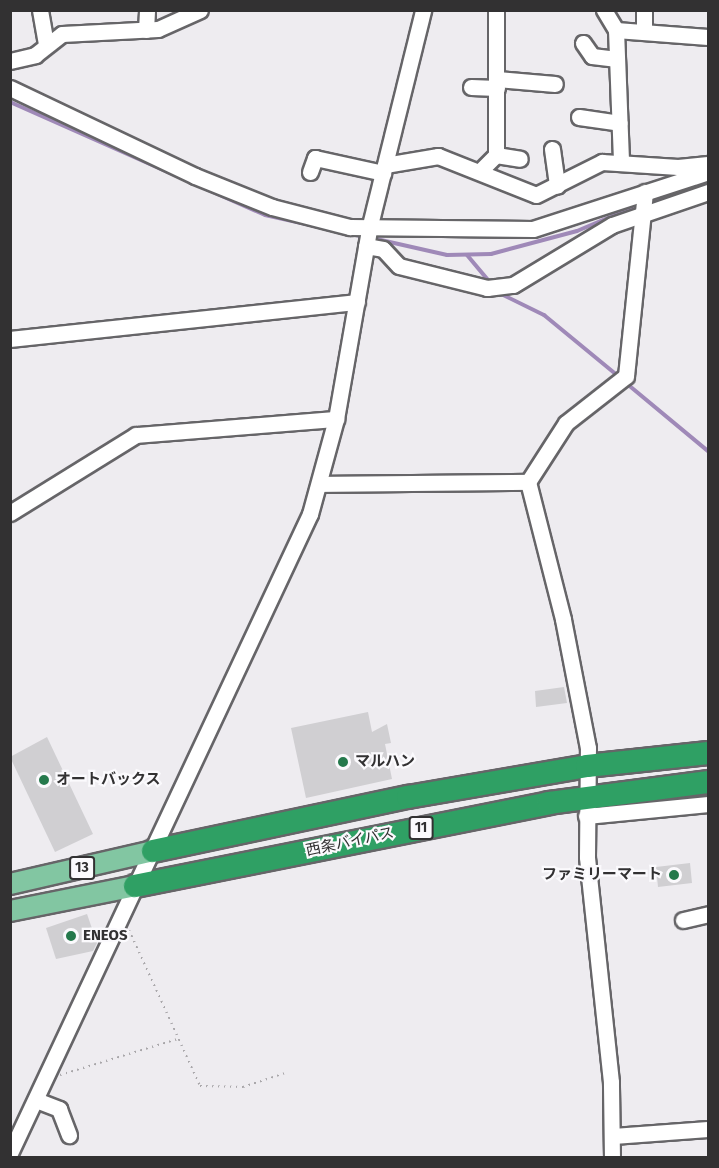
<!DOCTYPE html>
<meta charset="utf-8">
<style>
body{margin:0}
#map{position:relative;width:719px;height:1168px;overflow:hidden;background:#eeecf0;font-family:"Fira Sans","Noto Sans JP",sans-serif}
div>[style]{position:absolute}
.stream>*{height:4px;margin:-2px;padding:0 2px;transform-origin:2px;border-radius:2px;background:#9f89b8}
.building>*{inset:0;background:#d0cfd2}
.path>*{height:2px;margin-top:-1px;transform-origin:0;background:repeating-linear-gradient(90deg,#a9a7aa 0 1.5px,transparent 0 6px)}
.roads{filter:drop-shadow(2px 0 #666568) drop-shadow(-2px 0 #666568) drop-shadow(0 2px #666568) drop-shadow(0 -2px #666568)}
.minor>*{height:15px;margin:-7.5px;padding:0 7.5px;transform-origin:7.5px;border-radius:7.5px;background:#fff}
.major>*{height:20px;margin:-10px;padding:0 10px;transform-origin:10px;border-radius:10px;background:#82c6a2}
.highway>*{height:22px;margin:-11px;padding:0 11px;transform-origin:11px;border-radius:11px;background:#2fa064}
.dots>*{width:16px;height:16px;translate:-50% -50%;box-sizing:border-box;border:3px solid #fbfafd;border-radius:50%}
span{translate:-50% -50%;white-space:nowrap;text-align:center;line-height:1.15;-webkit-text-stroke:4.5px #fbfafd;paint-order:stroke}
.shield-label span{padding:2px 4px;background:#fbfafd;border:2px solid;border-radius:4px;-webkit-text-stroke-width:0}
.shield-label{font-size:14px;color:#323132;font-weight:700}
.poi-label{font-size:15px;color:#323132;font-weight:700}
.left{translate:0 -50%;text-align:left}
.right{translate:-100% -50%;text-align:right}
.street-label{font-size:15px;color:#323132}
.frame{position:absolute;inset:0;border:12px solid #323132;pointer-events:none}
</style>
<div id="map">
<div class="stream">
<i style="left:10px;top:102px;width:279px;rotate:23.9deg"></i>
<i style="left:265px;top:215px;width:101px;rotate:12.5deg"></i>
<i style="left:648px;top:202px;width:63px;rotate:-18.4deg"></i>
<i style="left:372px;top:238px;width:77px;rotate:12.8deg"></i>
<i style="left:447px;top:255px;width:44px;rotate:-1.3deg"></i>
<i style="left:491px;top:254px;width:89px;rotate:-15deg"></i>
<i style="left:577px;top:231px;width:69px;rotate:-22.9deg"></i>
<i style="left:467px;top:255px;width:38px;rotate:50deg"></i>
<i style="left:495px;top:291px;width:55px;rotate:26.1deg"></i>
<i style="left:544px;top:315px;width:96px;rotate:39.5deg"></i>
<i style="left:626px;top:383px;width:107px;rotate:39.7deg"></i>
</div>
<div class="building">
<i style="clip-path:polygon(564px 687px,567px 703px,536px 707px,535px 691px)"></i>
<i style="clip-path:polygon(368px 712px,372px 732px,387px 724px,391px 743px,385px 744px,392px 779px,306px 798px,291px 728px)"></i>
<i style="clip-path:polygon(47px 737px,93px 834px,55px 852px,10px 757px)"></i>
<i style="clip-path:polygon(690px 863px,692px 883px,658px 887px,656px 867px)"></i>
<i style="clip-path:polygon(87px 914px,97px 943px,93px 951px,56px 959px,46px 928px)"></i>
</div>
<div class="path">
<i style="left:129px;top:930px;width:171px;rotate:65.5deg"></i>
<i style="left:200px;top:1086px;width:43px;rotate:1.3deg"></i>
<i style="left:243px;top:1087px;width:44px;rotate:-18.4deg"></i>
<i style="left:60px;top:1075px;width:123px;rotate:-17deg"></i>
</div>
<div class="roads">
<div class="minor">
<i style="left:40px;top:10px;width:34px;rotate:80deg"></i>
<i style="left:604px;top:10px;width:23px;rotate:59deg"></i>
<i style="left:616px;top:30px;width:130px;rotate:87.8deg"></i>
<i style="left:146px;top:30px;width:20px;rotate:-87deg"></i>
<i style="left:616px;top:30px;width:92px;rotate:4.4deg"></i>
<i style="left:644px;top:32px;width:22px;rotate:-90deg"></i>
<i style="left:583px;top:43px;width:16px;rotate:55deg"></i>
<i style="left:592px;top:56px;width:25px;rotate:7deg"></i>
<i style="left:10px;top:61px;width:26px;rotate:-13deg"></i>
<i style="left:35px;top:55px;width:34px;rotate:-38deg"></i>
<i style="left:62px;top:34px;width:96px;rotate:-3deg"></i>
<i style="left:158px;top:29px;width:46px;rotate:-24.3deg"></i>
<i style="left:497px;top:79px;width:58px;rotate:4.9deg"></i>
<i style="left:471px;top:87px;width:26px;rotate:2deg"></i>
<i style="left:10px;top:88px;width:205px;rotate:25.4deg"></i>
<i style="left:195px;top:176px;width:83px;rotate:21.9deg"></i>
<i style="left:272px;top:207px;width:81px;rotate:14.4deg"></i>
<i style="left:350px;top:227px;width:183px;rotate:0.6deg"></i>
<i style="left:533px;top:229px;width:184px;rotate:-18deg"></i>
<i style="left:579px;top:117px;width:41px;rotate:8.3deg"></i>
<i style="left:552px;top:149px;width:37px;rotate:82deg"></i>
<i style="left:496px;top:155px;width:24px;rotate:9deg"></i>
<i style="left:385px;top:165px;width:54px;rotate:-9.6deg"></i>
<i style="left:438px;top:156px;width:105px;rotate:21.7deg"></i>
<i style="left:536px;top:195px;width:74px;rotate:-26.6deg"></i>
<i style="left:602px;top:162px;width:76px;rotate:3.8deg"></i>
<i style="left:678px;top:167px;width:30px;rotate:-6deg"></i>
<i style="left:480px;top:171px;width:23px;rotate:-45deg"></i>
<i style="left:496px;top:155px;width:145px;rotate:-90deg"></i>
<i style="left:310px;top:172px;width:15px;rotate:-70deg"></i>
<i style="left:315px;top:158px;width:70px;rotate:12.4deg"></i>
<i style="left:366px;top:246px;width:17px;rotate:10deg"></i>
<i style="left:383px;top:249px;width:23px;rotate:47deg"></i>
<i style="left:399px;top:266px;width:91px;rotate:14deg"></i>
<i style="left:487px;top:288px;width:26px;rotate:-7deg"></i>
<i style="left:513px;top:285px;width:116px;rotate:-31.2deg"></i>
<i style="left:612px;top:225px;width:102px;rotate:-19deg"></i>
<i style="left:10px;top:339px;width:349px;rotate:-6.1deg"></i>
<i style="left:320px;top:484px;width:208px;rotate:-0.6deg"></i>
<i style="left:10px;top:513px;width:148px;rotate:-31.8deg"></i>
<i style="left:136px;top:435px;width:201px;rotate:-4.6deg"></i>
<i style="left:586px;top:816px;width:123px;rotate:-5.6deg"></i>
<i style="left:683px;top:920px;width:26px;rotate:-13deg"></i>
<i style="left:36px;top:1100px;width:25px;rotate:21deg"></i>
<i style="left:59px;top:1109px;width:28px;rotate:69deg"></i>
<i style="left:613px;top:1136px;width:95px;rotate:-4.2deg"></i>
<i style="left:10px;top:1153px;width:706px;rotate:-64.85deg"></i>
<i style="left:310px;top:514px;width:98px;rotate:-74.7deg"></i>
<i style="left:336px;top:419px;width:193px;rotate:-80.1deg"></i>
<i style="left:369px;top:229px;width:226px;rotate:-76.1deg"></i>
<i style="left:612px;top:1158px;width:76px;rotate:-90.8deg"></i>
<i style="left:611px;top:1082px;width:226px;rotate:-96.1deg"></i>
<i style="left:587px;top:857px;width:109px;rotate:-89.5deg"></i>
<i style="left:588px;top:748px;width:131px;rotate:-101deg"></i>
<i style="left:563px;top:619px;width:141px;rotate:-104.3deg"></i>
<i style="left:528px;top:482px;width:70px;rotate:-57.2deg"></i>
<i style="left:566px;top:423px;width:76px;rotate:-38.1deg"></i>
<i style="left:626px;top:376px;width:185px;rotate:-84.1deg"></i>
</div>
<div class="major">
<i style="left:10px;top:884px;width:147px;rotate:-13deg"></i>
<i style="left:10px;top:911px;width:127px;rotate:-11.3deg"></i>
</div>
<div class="highway">
<i style="left:153px;top:851px;width:261px;rotate:-12deg"></i>
<i style="left:408px;top:797px;width:182px;rotate:-9.8deg"></i>
<i style="left:587px;top:766px;width:122px;rotate:-6.1deg"></i>
<i style="left:135px;top:886px;width:422px;rotate:-11.3deg"></i>
<i style="left:549px;top:803px;width:160px;rotate:-7.5deg"></i>
</div>
</div>
<div class="dots">
<i style="left:343px;top:762px;background:#25794c"></i>
<i style="left:44px;top:780px;background:#25794c"></i>
<i style="left:674px;top:875px;background:#25794c"></i>
<i style="left:71px;top:936px;background:#25794c"></i>
</div>
<div class="shield-label">
<span style="left:421px;top:828px">11</span>
<span style="left:82px;top:868px">13</span>
</div>
<div class="poi-label">
<span class="left" style="left:355px;top:762px">マルハン</span>
<span class="left" style="left:56px;top:780px">オートバックス</span>
<span class="right" style="left:662px;top:875px">ファミリーマート</span>
<span class="left" style="left:83px;top:936px">ENEOS</span>
</div>
<div class="street-label">
<span style="left:350px;top:842px;rotate:-12deg">西条バイパス</span>
</div>
<div class="frame"></div>
</div>
